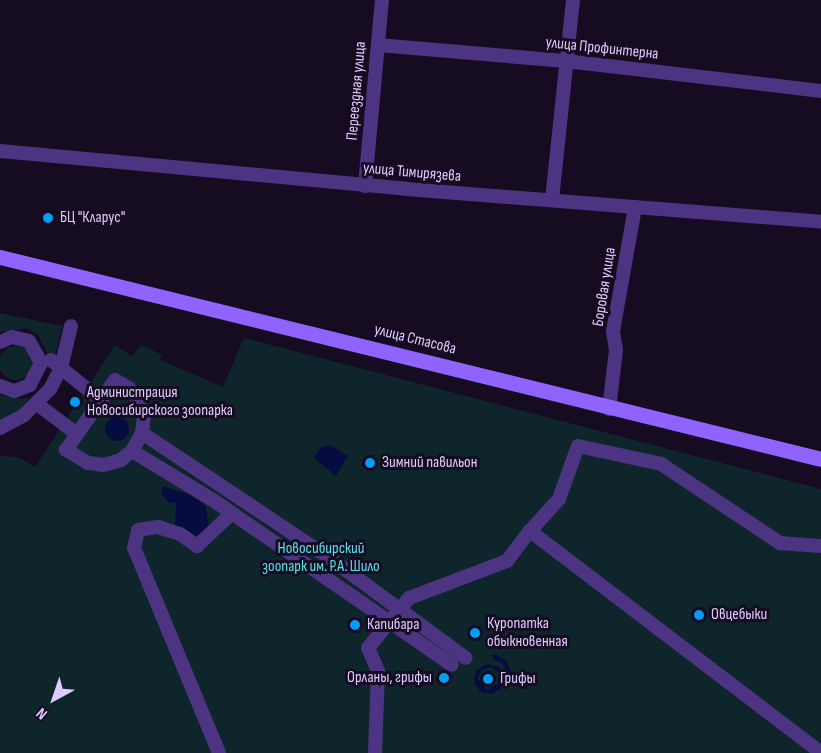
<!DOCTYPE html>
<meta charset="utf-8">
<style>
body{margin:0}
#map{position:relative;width:821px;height:753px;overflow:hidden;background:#150c21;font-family:"Sofia Sans Condensed",sans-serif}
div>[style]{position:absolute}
.green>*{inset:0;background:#0f252c}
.round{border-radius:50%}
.water>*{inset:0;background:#060c40}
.street>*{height:14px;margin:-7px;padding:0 7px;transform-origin:7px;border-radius:7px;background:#4c3483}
.secondary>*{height:15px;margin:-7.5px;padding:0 7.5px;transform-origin:7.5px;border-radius:7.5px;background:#9063ff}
.dots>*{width:16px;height:16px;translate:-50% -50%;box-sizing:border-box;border:3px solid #150c21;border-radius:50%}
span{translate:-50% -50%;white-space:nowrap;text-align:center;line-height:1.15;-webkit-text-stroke:6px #150c21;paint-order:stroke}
.street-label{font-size:16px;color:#dfccff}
.poi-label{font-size:16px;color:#dfccff}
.left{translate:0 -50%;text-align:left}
.right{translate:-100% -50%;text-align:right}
.park-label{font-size:16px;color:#52e3e6}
.north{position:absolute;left:24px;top:669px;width:60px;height:60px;-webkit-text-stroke:4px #150c21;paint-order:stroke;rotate:220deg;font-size:16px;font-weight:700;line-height:24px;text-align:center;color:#dfccff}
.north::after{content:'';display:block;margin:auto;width:21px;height:27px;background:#dfccff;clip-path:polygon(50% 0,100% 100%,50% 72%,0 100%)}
</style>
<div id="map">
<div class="green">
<i style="clip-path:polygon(0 313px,62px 326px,55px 356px,51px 360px,38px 335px,27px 328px,0 332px)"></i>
<i style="clip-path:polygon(244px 338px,821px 489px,821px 753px,0 753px,0 456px,18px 457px,35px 467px,115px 345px,132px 356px,141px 345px,162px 355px,160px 360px,223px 387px)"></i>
<i class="round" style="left:-1px;top:346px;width:34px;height:34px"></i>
<i style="clip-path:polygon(0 395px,19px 399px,30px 397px,20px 410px,0 421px)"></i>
</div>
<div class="water">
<i class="round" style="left:105px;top:417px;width:24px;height:24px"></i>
<i style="clip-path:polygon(330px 445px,348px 456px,336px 476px,314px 458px,320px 448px)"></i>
<i style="clip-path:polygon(162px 486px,190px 495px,206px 506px,209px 530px,193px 538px,175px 528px,176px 503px,168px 502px,162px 495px)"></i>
<i style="clip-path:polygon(494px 654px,505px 659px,514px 677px,509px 677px,502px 663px,493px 659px)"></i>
<i style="clip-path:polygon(evenodd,486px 664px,499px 667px,504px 678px,501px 688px,492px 694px,481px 692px,474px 683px,476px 671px,486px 664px,491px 667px,499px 673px,500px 682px,487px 690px,477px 678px,482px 670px,491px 667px)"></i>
</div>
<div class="street">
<i style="left:378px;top:45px;width:189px;rotate:4.9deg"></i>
<i style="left:566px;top:61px;width:257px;rotate:6.7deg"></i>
<i style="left:0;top:151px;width:408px;rotate:5.3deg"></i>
<i style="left:406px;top:189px;width:416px;rotate:4.5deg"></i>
<i style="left:365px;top:186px;width:187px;rotate:-84.8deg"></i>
<i style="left:552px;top:200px;width:201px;rotate:-84deg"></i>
<i style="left:0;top:342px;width:13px;rotate:-23deg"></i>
<i style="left:12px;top:337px;width:17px;rotate:13deg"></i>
<i style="left:29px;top:341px;width:25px;rotate:61deg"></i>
<i style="left:41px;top:363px;width:25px;rotate:117deg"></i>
<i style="left:30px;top:385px;width:17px;rotate:159deg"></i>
<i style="left:14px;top:391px;width:15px;rotate:-160deg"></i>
<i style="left:51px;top:360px;width:64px;rotate:38.7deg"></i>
<i style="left:115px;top:380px;width:16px;rotate:30deg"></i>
<i style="left:129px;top:388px;width:15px;rotate:53deg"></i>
<i style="left:138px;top:400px;width:18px;rotate:71deg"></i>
<i style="left:144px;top:417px;width:16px;rotate:97deg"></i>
<i style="left:142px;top:433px;width:21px;rotate:119deg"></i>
<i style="left:132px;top:451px;width:14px;rotate:141deg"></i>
<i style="left:121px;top:460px;width:19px;rotate:164deg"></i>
<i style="left:103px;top:465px;width:15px;rotate:-172deg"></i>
<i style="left:88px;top:463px;width:26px;rotate:-149deg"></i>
<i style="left:66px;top:450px;width:85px;rotate:-55deg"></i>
<i style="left:37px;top:404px;width:50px;rotate:36.9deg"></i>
<i style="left:609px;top:409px;width:59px;rotate:-83.2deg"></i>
<i style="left:616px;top:350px;width:19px;rotate:-99deg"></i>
<i style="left:613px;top:331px;width:126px;rotate:-79.9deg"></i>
<i style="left:0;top:428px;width:27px;rotate:-28deg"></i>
<i style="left:24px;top:415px;width:37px;rotate:-45deg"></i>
<i style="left:50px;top:389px;width:24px;rotate:-62deg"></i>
<i style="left:61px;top:368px;width:43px;rotate:-76.6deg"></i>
<i style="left:142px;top:433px;width:227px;rotate:33.7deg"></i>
<i style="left:331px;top:559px;width:167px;rotate:36.3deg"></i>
<i style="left:132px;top:451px;width:95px;rotate:31.2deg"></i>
<i style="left:213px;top:500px;width:290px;rotate:34.6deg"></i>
<i style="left:530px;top:531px;width:43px;rotate:-47.8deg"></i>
<i style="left:559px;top:499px;width:56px;rotate:-70.3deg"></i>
<i style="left:578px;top:446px;width:85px;rotate:12.2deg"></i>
<i style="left:661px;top:464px;width:143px;rotate:33.6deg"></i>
<i style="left:780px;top:543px;width:41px;rotate:4.2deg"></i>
<i style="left:219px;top:753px;width:222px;rotate:-112.5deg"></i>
<i style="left:134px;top:548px;width:18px;rotate:-77deg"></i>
<i style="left:138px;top:530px;width:20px;rotate:-9deg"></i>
<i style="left:158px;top:527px;width:23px;rotate:18deg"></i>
<i style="left:180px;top:534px;width:21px;rotate:35deg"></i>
<i style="left:197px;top:546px;width:47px;rotate:-43.3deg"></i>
<i style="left:375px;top:753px;width:82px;rotate:-87.9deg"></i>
<i style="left:378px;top:671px;width:25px;rotate:-113deg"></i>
<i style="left:368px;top:648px;width:65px;rotate:-50.6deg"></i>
<i style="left:409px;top:598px;width:105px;rotate:-20.7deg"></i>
<i style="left:507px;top:561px;width:38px;rotate:-53deg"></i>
<i style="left:530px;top:531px;width:366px;rotate:37.3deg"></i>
</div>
<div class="secondary">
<i style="left:0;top:257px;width:845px;rotate:13.82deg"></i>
</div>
<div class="dots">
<i style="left:48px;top:218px;background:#009df7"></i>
<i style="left:75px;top:402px;background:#009df7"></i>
<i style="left:370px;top:463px;background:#009df7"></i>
<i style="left:699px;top:615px;background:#009df7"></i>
<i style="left:355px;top:625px;background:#009df7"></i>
<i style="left:475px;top:633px;background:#009df7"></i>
<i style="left:444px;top:678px;background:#009df7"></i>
<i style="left:488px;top:679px;background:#009df7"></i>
</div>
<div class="street-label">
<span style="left:602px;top:49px;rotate:6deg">улица Профинтерна</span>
<span style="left:357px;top:91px;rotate:-85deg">Переездная улица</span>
<span style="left:412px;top:173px;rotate:5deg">улица Тимирязева</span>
<span style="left:605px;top:287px;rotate:-81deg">Боровая улица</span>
<span style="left:415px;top:340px;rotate:14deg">улица Стасова</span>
</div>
<div class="poi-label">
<span class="left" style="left:60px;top:218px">БЦ "Кларус"</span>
<span class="left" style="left:87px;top:402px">Администрация<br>Новосибирского зоопарка</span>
<span class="left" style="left:382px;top:463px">Зимний павильон</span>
<span class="left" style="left:711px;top:615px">Овцебыки</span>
<span class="left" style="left:487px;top:633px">Куропатка<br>обыкновенная</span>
<span class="left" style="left:367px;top:625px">Капибара</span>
<span class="right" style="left:432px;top:678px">Орланы, грифы</span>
<span class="left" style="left:500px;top:679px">Грифы</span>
</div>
<div class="park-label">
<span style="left:321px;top:558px">Новосибирский<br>зоопарк им. Р.А. Шило</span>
</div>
<div class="north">N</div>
</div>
